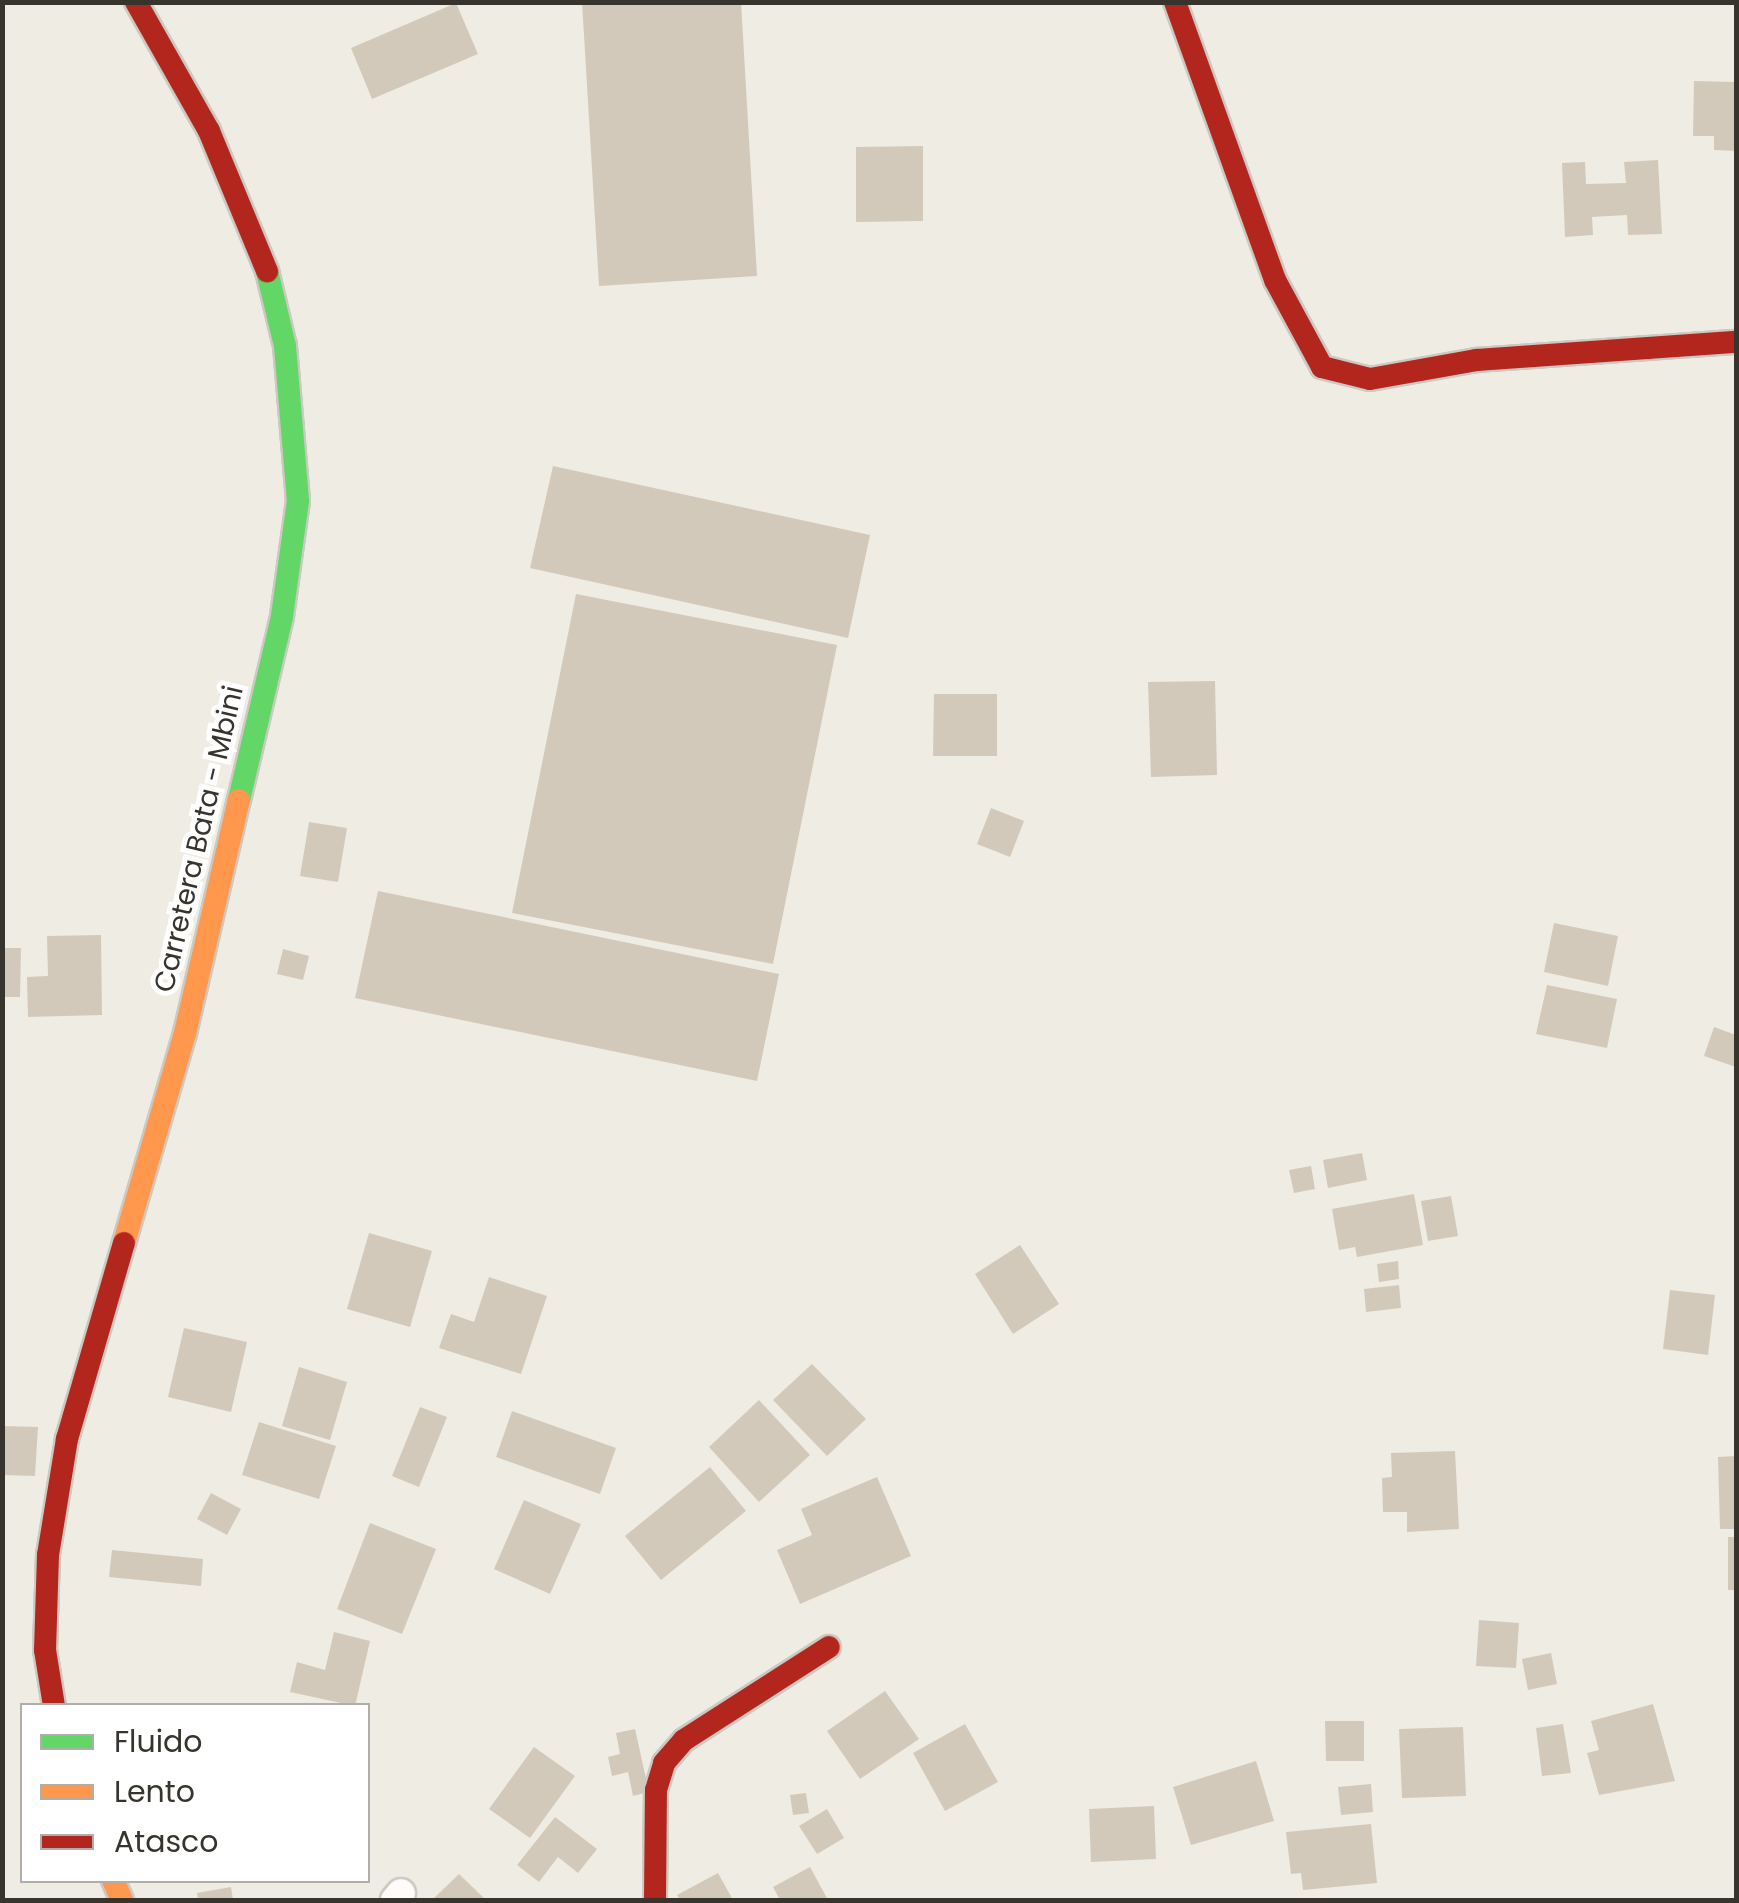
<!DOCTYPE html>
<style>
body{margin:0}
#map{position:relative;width:1739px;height:1903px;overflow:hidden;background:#efece3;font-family:Poppins,sans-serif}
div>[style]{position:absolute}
.building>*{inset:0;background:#d3c9bb}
.roads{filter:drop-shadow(2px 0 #cbc9c2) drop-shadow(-2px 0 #cbc9c2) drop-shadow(0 2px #cbc9c2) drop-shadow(0 -2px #cbc9c2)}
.street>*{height:28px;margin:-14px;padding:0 14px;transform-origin:14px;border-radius:14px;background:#fdfcfb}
.fast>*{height:22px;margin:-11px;padding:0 11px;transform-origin:11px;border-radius:11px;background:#63d668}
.slow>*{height:22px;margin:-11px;padding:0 11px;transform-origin:11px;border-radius:11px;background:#ff974d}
.jam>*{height:22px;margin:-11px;padding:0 11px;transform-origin:11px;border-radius:11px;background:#b3261e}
span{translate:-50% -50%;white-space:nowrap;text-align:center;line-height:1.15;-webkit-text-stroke:10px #fff;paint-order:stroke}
.street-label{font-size:28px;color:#36342d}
.frame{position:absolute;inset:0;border:5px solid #36342d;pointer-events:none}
.legend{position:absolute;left:20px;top:1703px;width:350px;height:180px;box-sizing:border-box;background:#fff;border:2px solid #afaeab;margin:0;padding:12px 18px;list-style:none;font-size:30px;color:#36342d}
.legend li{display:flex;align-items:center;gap:20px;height:50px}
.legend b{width:50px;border:2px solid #afaeab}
</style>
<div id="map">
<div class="building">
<i style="clip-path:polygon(582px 2px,741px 2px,757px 276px,599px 286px)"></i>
<i style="clip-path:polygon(456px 3px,478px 54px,372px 99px,351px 48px)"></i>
<i style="clip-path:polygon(1694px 81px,1736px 82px,1736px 151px,1714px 150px,1714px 136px,1693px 136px)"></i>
<i style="clip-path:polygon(923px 146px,923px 221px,856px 222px,856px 147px)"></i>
<i style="clip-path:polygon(1658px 160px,1662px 234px,1628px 235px,1627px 215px,1592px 217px,1593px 235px,1565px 237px,1562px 163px,1585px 162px,1586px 184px,1626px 183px,1624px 162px)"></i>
<i style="clip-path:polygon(553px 466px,870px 535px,848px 638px,530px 568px)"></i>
<i style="clip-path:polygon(576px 594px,837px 645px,773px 964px,512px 913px)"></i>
<i style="clip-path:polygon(1215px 681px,1217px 775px,1151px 777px,1148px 682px)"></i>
<i style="clip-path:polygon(934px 694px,997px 694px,997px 756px,933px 756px)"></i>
<i style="clip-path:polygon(991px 808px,1024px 821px,1010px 857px,977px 844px)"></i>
<i style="clip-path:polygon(309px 822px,347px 828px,338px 882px,300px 876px)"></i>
<i style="clip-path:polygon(378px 891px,779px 974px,757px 1081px,355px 998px)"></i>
<i style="clip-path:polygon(1554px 923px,1618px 936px,1608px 986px,1544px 972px)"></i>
<i style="clip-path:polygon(101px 935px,102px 1015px,28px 1017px,27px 977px,48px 976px,47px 936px)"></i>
<i style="clip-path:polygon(2px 948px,21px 948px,20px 997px,2px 997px)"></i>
<i style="clip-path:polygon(283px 949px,309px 956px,303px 980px,277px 974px)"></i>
<i style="clip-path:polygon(1547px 985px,1617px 999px,1607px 1048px,1536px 1034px)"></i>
<i style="clip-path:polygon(1714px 1027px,1736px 1035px,1736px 1067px,1704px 1056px)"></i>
<i style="clip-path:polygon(1362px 1153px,1367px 1180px,1328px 1188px,1323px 1160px)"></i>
<i style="clip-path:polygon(1311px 1166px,1315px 1189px,1294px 1193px,1289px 1170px)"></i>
<i style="clip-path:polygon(1414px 1194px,1423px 1245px,1357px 1257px,1355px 1247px,1339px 1250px,1332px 1209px)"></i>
<i style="clip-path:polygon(1451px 1196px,1458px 1236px,1428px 1241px,1421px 1201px)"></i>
<i style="clip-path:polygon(369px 1233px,432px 1251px,410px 1327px,347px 1309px)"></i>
<i style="clip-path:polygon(1020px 1245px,1059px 1304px,1013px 1334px,975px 1274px)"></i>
<i style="clip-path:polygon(1398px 1261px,1399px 1279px,1379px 1282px,1377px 1264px)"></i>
<i style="clip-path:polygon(489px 1277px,547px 1296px,521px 1374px,439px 1348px,451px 1314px,474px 1322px)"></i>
<i style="clip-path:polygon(1399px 1285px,1401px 1308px,1366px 1312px,1364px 1289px)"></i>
<i style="clip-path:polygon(1670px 1290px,1715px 1295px,1708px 1355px,1663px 1349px)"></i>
<i style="clip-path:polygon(184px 1328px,247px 1342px,231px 1412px,168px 1397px)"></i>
<i style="clip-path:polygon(812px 1364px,866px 1419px,827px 1456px,773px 1400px)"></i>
<i style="clip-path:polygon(299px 1367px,347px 1382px,330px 1440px,282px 1426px)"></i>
<i style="clip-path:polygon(759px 1400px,810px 1455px,759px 1502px,709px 1447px)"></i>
<i style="clip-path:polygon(420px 1407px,447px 1417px,419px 1487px,392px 1476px)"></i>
<i style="clip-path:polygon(512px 1411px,616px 1448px,600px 1494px,496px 1457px)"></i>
<i style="clip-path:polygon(259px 1422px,336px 1446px,319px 1499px,242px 1475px)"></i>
<i style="clip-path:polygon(2px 1426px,38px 1427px,35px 1476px,2px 1475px)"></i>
<i style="clip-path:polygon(1455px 1451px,1459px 1529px,1407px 1532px,1407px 1512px,1383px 1512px,1382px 1478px,1392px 1477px,1391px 1453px)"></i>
<i style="clip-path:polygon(1736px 1456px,1736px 1529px,1720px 1529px,1718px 1457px)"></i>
<i style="clip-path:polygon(710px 1467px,746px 1511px,661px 1580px,625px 1536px)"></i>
<i style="clip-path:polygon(877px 1477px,911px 1556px,800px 1604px,777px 1550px,812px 1535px,801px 1509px)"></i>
<i style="clip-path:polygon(211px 1493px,241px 1509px,227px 1535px,197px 1519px)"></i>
<i style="clip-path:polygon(524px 1500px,581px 1524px,550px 1594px,494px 1569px)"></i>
<i style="clip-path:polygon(370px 1523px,436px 1549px,402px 1634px,337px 1609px)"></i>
<i style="clip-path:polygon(1728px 1537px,1736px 1537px,1736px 1590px,1728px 1590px)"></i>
<i style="clip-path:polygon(112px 1550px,203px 1559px,201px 1586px,109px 1577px)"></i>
<i style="clip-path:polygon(1479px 1620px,1519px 1623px,1516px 1668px,1476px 1666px)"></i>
<i style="clip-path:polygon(334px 1632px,370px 1641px,355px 1706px,290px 1692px,297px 1662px,325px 1670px)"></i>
<i style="clip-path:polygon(1551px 1653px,1557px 1684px,1528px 1690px,1522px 1659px)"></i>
<i style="clip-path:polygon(885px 1691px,919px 1739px,860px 1779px,827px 1731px)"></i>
<i style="clip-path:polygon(1653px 1704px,1675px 1781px,1599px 1795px,1587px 1753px,1599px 1750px,1591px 1721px)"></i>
<i style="clip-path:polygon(1325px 1721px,1364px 1721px,1364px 1761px,1326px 1761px)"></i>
<i style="clip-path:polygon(965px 1724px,998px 1782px,945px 1811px,913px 1753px)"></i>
<i style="clip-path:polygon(1563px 1724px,1571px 1773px,1542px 1776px,1536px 1728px)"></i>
<i style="clip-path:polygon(1463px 1727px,1466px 1796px,1402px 1798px,1399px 1729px)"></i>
<i style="clip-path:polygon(635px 1729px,649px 1792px,633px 1796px,628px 1772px,612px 1776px,608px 1757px,620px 1754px,616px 1733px)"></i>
<i style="clip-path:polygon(534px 1747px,575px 1776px,530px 1838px,489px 1809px)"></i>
<i style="clip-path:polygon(1256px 1761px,1274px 1821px,1191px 1845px,1173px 1787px)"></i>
<i style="clip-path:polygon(1371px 1784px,1373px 1812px,1341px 1815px,1338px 1787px)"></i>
<i style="clip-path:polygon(806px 1793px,809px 1813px,793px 1815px,790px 1795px)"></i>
<i style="clip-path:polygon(1154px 1806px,1156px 1859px,1091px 1862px,1089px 1809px)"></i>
<i style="clip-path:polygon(827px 1809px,844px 1838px,817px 1854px,799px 1826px)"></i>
<i style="clip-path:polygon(555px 1817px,597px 1849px,578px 1873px,558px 1857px,539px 1882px,517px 1865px)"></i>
<i style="clip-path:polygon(1371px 1824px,1377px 1883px,1303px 1890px,1301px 1873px,1291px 1874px,1286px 1832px)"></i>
<i style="clip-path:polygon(810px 1867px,828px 1900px,780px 1900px,773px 1887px)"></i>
<i style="clip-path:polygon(718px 1873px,733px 1900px,680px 1900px,677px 1895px)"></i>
<i style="clip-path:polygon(459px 1874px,486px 1900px,432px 1900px)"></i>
<i style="clip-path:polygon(231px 1887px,233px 1900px,198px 1900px,197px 1893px)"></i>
</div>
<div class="roads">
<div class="street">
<i style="left:395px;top:1900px;width:9px;rotate:-49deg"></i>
</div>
<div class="fast">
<i style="left:239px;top:800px;width:189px;rotate:-76.8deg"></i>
<i style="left:282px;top:616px;width:116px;rotate:-82.1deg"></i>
<i style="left:298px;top:501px;width:156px;rotate:-94.8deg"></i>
<i style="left:285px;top:346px;width:77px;rotate:-103.5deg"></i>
</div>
<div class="slow">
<i style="left:124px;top:1243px;width:219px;rotate:-73.8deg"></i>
<i style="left:185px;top:1033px;width:239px;rotate:-77deg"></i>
<i style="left:113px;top:1880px;width:22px;rotate:66deg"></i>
</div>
<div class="jam">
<i style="left:136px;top:2px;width:148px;rotate:60.5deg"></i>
<i style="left:209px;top:131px;width:152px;rotate:67.5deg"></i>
<i style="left:1175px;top:2px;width:295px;rotate:70.2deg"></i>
<i style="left:1275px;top:280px;width:99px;rotate:61.6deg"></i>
<i style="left:1322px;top:367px;width:49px;rotate:14deg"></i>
<i style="left:1370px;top:379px;width:109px;rotate:-10.1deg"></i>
<i style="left:1477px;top:360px;width:260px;rotate:-4deg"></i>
<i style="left:54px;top:1706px;width:57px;rotate:-99.1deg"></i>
<i style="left:45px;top:1650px;width:95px;rotate:-88.2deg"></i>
<i style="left:48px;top:1555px;width:118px;rotate:-80.7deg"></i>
<i style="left:67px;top:1439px;width:204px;rotate:-73.8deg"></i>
<i style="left:655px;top:1900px;width:110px;rotate:-89.5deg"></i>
<i style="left:656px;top:1790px;width:28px;rotate:-73deg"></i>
<i style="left:664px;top:1763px;width:30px;rotate:-49deg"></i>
<i style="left:684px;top:1740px;width:172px;rotate:-32.7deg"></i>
</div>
</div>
<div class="street-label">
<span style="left:199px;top:839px;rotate:-77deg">Carretera Bata - Mbini</span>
</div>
<div class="frame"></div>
<ul class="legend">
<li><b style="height:12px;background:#63d668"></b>Fluido</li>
<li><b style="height:12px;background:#ff974d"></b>Lento</li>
<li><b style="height:12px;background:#b3261e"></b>Atasco</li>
</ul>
</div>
